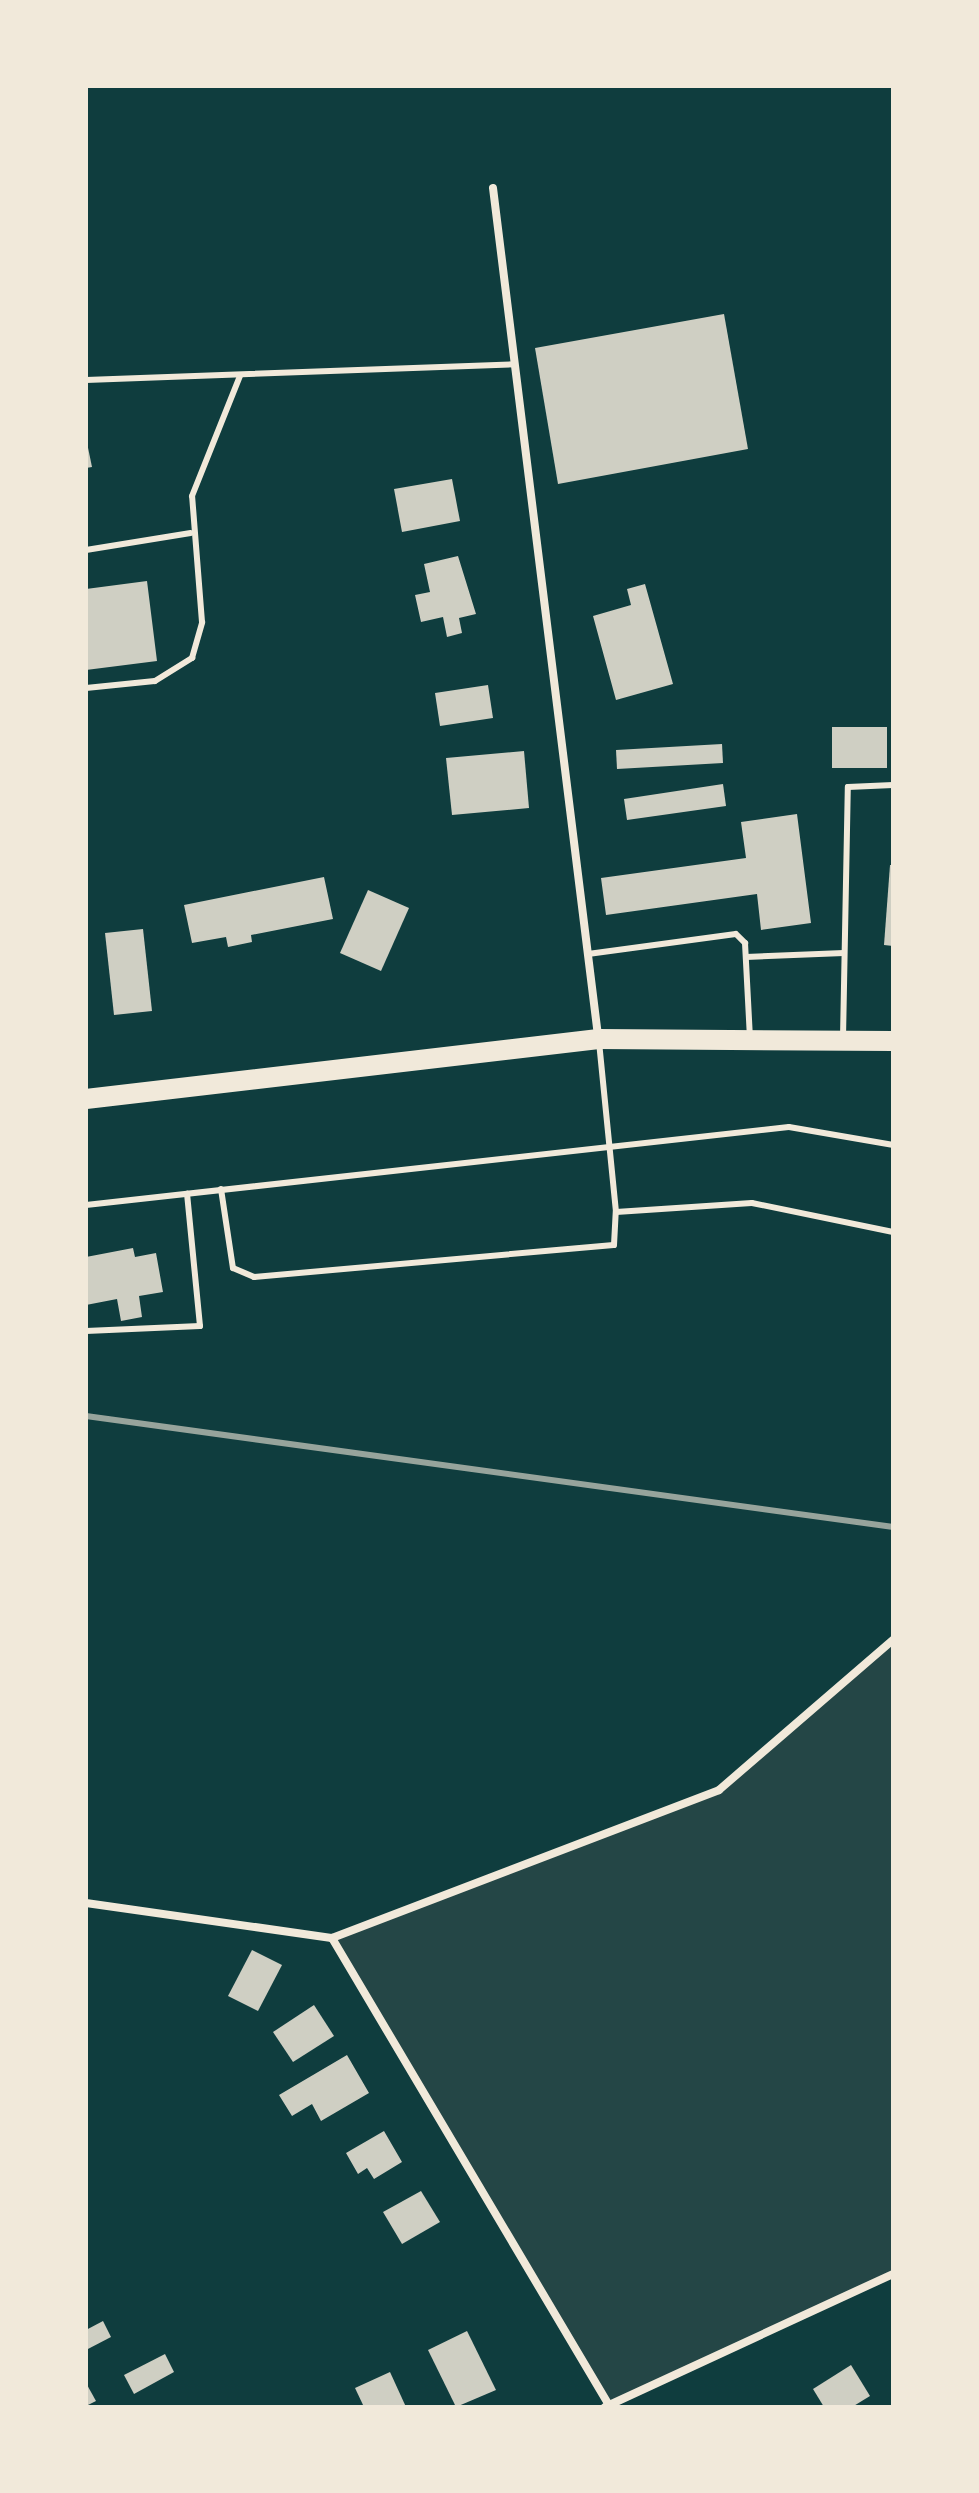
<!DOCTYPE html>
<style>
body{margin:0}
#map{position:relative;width:979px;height:2493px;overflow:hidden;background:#0f3d3e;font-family:"Fira Sans",sans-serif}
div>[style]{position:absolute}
.green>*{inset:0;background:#244646}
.building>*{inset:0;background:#cfcfc3}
.service>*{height:6px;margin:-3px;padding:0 3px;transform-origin:3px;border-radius:3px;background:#f1e9da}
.minor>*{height:8px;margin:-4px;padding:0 4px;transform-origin:4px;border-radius:4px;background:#f1e9da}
.primary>*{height:20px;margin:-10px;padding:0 10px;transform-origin:10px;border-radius:10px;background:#f1e9da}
.rail>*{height:6px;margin:-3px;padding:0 3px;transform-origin:3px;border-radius:3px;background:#97a49c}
span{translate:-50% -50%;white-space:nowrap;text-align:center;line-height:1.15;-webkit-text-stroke:8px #f1e9da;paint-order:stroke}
.frame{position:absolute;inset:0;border:88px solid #f1e9da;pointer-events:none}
</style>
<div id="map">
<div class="green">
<i style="clip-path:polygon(893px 1640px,893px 2274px,609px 2405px,332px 1938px,719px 1790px)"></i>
</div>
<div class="building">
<i style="clip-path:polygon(724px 314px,748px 449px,558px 484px,535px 348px)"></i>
<i style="clip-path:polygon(86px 438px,92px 467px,86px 468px)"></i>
<i style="clip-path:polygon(452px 479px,460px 521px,402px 532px,394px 489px)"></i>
<i style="clip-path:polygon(458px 556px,476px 614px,459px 618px,462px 633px,447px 637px,443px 617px,421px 622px,415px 595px,430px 592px,424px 564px)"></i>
<i style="clip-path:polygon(147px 581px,157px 661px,86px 670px,86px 589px)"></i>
<i style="clip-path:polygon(645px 584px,673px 684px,616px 700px,593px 616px,631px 605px,627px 589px)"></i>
<i style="clip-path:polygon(488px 685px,493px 718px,440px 726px,435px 693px)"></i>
<i style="clip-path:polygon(832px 727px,887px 727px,887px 768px,832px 768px)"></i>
<i style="clip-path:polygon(722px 744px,723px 763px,617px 769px,616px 750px)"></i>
<i style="clip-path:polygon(524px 751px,529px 808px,452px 815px,446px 758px)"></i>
<i style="clip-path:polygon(723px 784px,726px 806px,627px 820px,624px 799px)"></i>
<i style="clip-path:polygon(797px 814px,811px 923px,761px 930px,757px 894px,606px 915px,601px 878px,746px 858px,741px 822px)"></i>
<i style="clip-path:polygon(890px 865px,893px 865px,893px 946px,884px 945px)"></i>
<i style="clip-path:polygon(324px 877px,333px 919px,251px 935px,252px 942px,228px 947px,226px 937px,192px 943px,184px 905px)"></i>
<i style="clip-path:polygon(368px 890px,409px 908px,381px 971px,340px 953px)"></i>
<i style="clip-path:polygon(143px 929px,152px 1011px,114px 1015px,105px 933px)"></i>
<i style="clip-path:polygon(133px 1248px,135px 1257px,156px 1253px,163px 1292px,139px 1296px,142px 1317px,121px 1321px,117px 1299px,86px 1305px,86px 1257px)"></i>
<i style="clip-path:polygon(252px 1950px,282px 1965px,258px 2011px,228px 1996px)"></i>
<i style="clip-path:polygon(314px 2005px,334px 2036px,293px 2062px,273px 2032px)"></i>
<i style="clip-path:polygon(347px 2055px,369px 2093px,321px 2121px,312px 2104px,292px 2116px,279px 2095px)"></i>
<i style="clip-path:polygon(384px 2131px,402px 2162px,374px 2179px,367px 2168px,358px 2174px,346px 2153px)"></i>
<i style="clip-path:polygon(421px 2191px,440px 2222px,402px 2244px,383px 2212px)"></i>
<i style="clip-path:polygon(103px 2321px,111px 2337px,86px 2350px,86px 2330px)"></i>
<i style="clip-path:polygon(467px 2331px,496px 2390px,456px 2407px,428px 2350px)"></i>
<i style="clip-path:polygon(165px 2354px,174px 2372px,134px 2394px,124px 2375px)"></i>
<i style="clip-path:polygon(851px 2365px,870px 2396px,852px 2407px,824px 2407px,813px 2389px)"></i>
<i style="clip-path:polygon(390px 2372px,406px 2407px,364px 2407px,355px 2388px)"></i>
<i style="clip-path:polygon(86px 2383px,96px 2401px,86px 2406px)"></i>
</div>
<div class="service">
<i style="left:86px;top:380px;width:429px;rotate:-2.1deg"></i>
<i style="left:86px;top:550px;width:106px;rotate:-9.2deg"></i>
<i style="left:86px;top:688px;width:69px;rotate:-5.8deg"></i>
<i style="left:155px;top:681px;width:44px;rotate:-31.9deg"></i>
<i style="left:192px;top:658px;width:37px;rotate:-74deg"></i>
<i style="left:202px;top:622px;width:126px;rotate:-94.5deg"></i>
<i style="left:192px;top:496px;width:129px;rotate:-68.2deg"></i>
<i style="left:588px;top:954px;width:149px;rotate:-7.7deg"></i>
<i style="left:736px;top:934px;width:13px;rotate:45deg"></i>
<i style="left:745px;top:943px;width:94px;rotate:87deg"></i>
<i style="left:746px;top:957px;width:98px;rotate:-2.3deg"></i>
<i style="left:843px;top:1038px;width:251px;rotate:-88.9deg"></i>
<i style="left:848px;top:787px;width:45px;rotate:-2.5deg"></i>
<i style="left:221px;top:1189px;width:80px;rotate:81.4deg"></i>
<i style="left:233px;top:1268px;width:23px;rotate:23deg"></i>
<i style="left:254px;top:1277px;width:361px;rotate:-5.1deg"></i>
<i style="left:614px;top:1245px;width:33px;rotate:-87deg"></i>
<i style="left:616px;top:1212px;width:171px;rotate:-95.7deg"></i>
<i style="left:86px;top:1205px;width:707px;rotate:-6.33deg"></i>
<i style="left:789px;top:1127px;width:106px;rotate:9.8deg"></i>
<i style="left:616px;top:1212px;width:136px;rotate:-3.8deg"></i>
<i style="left:752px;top:1203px;width:144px;rotate:11.6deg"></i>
<i style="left:86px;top:1331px;width:114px;rotate:-2.5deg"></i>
<i style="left:200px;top:1326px;width:133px;rotate:-95.6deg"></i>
</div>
<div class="minor">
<i style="left:493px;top:188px;width:854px;rotate:82.94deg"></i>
<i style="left:86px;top:1903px;width:248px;rotate:8.1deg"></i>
<i style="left:332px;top:1938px;width:414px;rotate:-20.9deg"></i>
<i style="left:719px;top:1790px;width:230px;rotate:-40.8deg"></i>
<i style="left:332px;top:1938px;width:545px;rotate:59.34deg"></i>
<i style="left:605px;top:2407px;width:317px;rotate:-24.8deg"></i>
</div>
<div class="primary">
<i style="left:86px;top:1099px;width:516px;rotate:-6.68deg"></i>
<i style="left:598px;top:1039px;width:295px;rotate:0.4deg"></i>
</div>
<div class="rail">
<i style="left:86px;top:1416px;width:815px;rotate:7.83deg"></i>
</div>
<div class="frame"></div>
</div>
